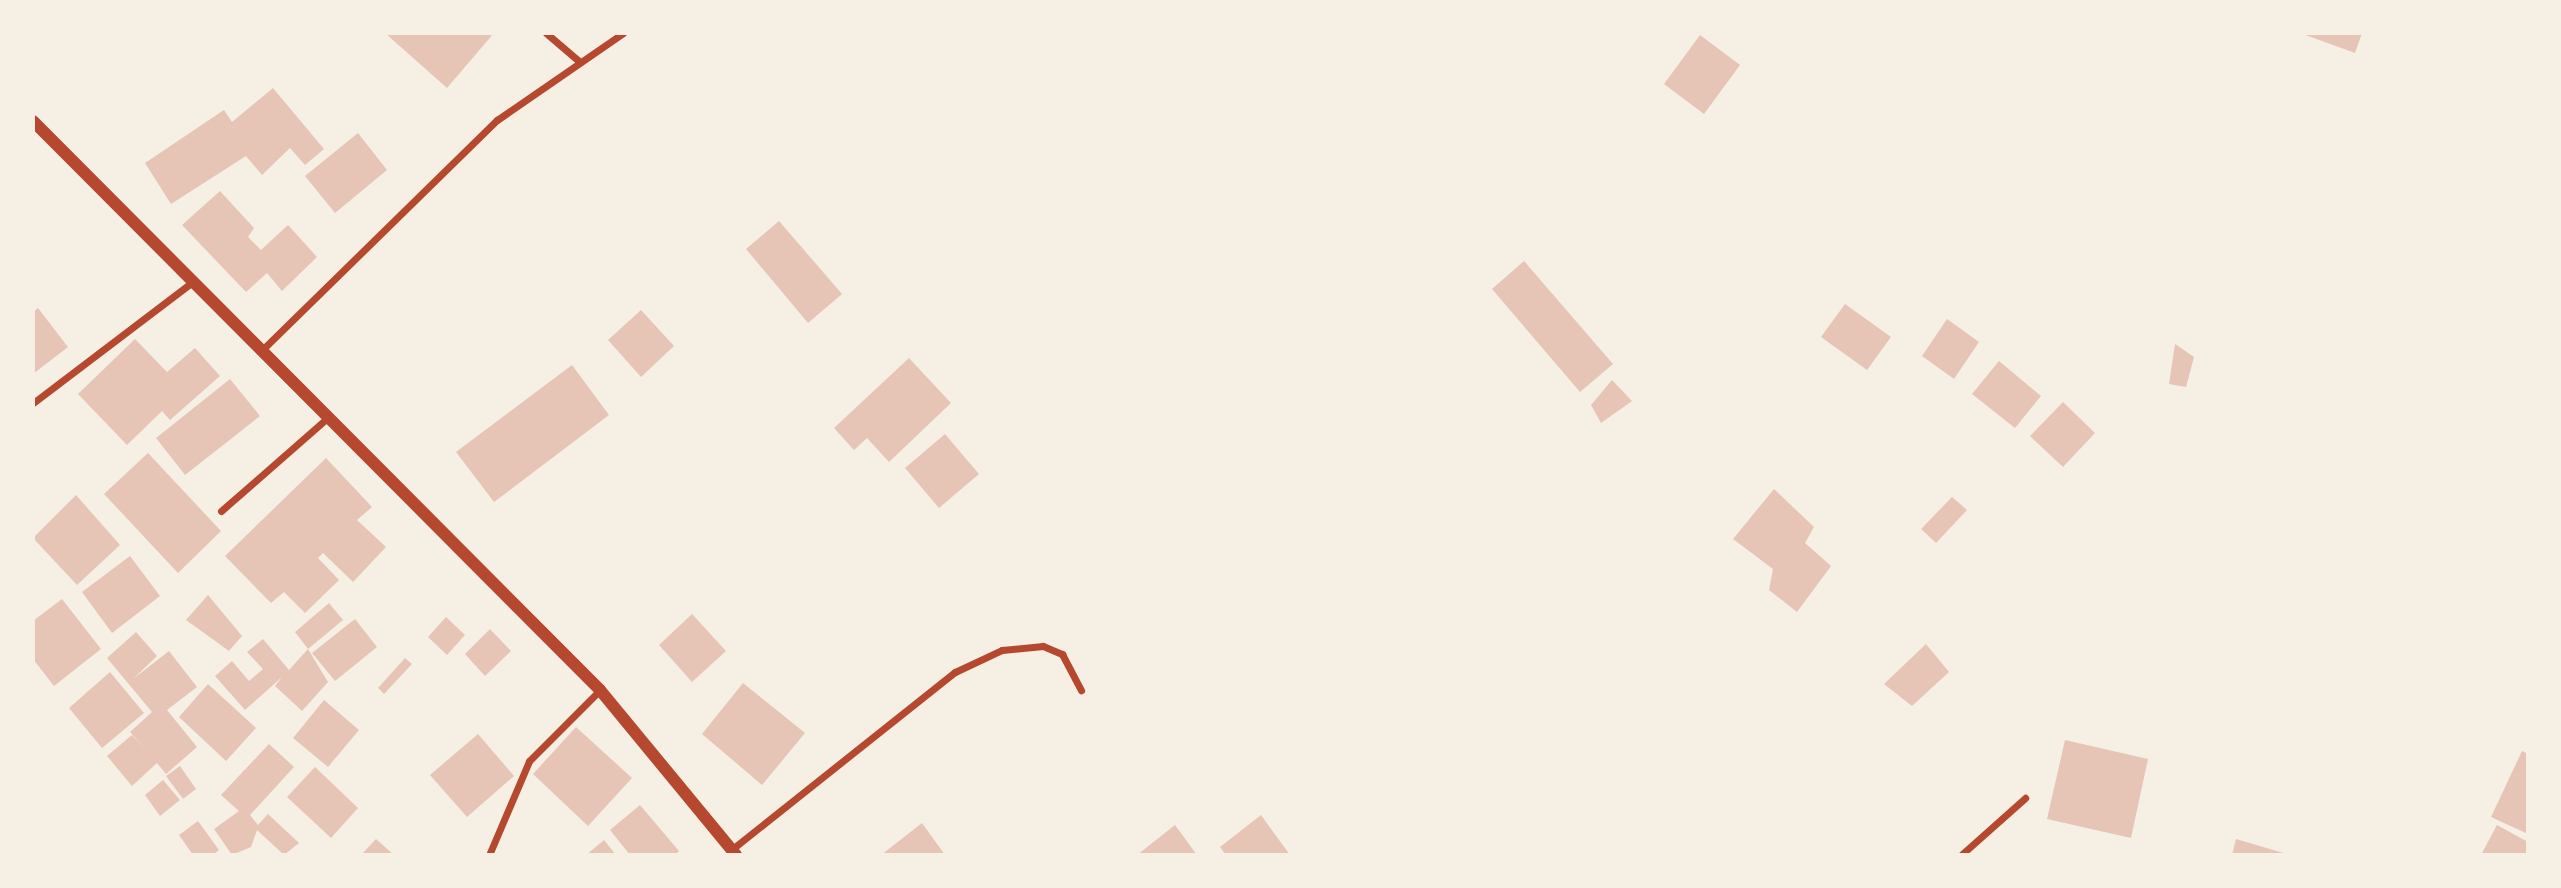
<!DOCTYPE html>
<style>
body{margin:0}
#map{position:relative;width:2561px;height:888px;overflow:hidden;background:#f6efe4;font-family:Barlow,sans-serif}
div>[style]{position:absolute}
.building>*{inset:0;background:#e6c5b7}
.minor>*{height:7px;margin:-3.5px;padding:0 3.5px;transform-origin:3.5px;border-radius:3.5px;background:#b5482f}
.tertiary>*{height:12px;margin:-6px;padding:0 6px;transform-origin:6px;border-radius:6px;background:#b5482f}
span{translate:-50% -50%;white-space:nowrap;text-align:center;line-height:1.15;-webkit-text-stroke:6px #f6efe4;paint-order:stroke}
.frame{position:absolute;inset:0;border:35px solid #f6efe4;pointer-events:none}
</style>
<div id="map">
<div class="building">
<i style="clip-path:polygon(385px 33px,494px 33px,447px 88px)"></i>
<i style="clip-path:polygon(2300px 33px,2362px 33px,2355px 53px)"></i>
<i style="clip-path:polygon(1700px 35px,1740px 65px,1704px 114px,1664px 84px)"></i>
<i style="clip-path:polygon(273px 88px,324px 149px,305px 165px,290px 148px,262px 175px,246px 156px,171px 204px,145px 163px,224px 110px,232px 122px)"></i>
<i style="clip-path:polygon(358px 133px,387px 170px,335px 213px,305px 176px)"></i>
<i style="clip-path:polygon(220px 191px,254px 228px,248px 237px,261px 250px,288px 225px,317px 257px,282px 291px,267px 273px,246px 292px,182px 225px)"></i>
<i style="clip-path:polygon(779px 221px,842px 294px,808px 323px,746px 249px)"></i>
<i style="clip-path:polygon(1524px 261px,1613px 364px,1580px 392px,1492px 289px)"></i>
<i style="clip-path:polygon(1845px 304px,1891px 337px,1867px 370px,1821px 337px)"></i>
<i style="clip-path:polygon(38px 308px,68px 347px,33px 374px,33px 312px)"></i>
<i style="clip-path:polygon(641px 310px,674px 346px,641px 377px,608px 340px)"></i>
<i style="clip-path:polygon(1947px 319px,1979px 342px,1954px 379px,1922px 356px)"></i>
<i style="clip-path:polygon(135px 339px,167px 372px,195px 348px,220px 376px,170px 420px,162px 411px,127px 445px,78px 394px)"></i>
<i style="clip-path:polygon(2175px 344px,2194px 357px,2186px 387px,2169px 384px)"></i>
<i style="clip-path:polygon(909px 358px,951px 403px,889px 462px,867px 438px,854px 450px,834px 428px)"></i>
<i style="clip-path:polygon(1999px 361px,2041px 396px,2015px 428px,1972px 394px)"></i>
<i style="clip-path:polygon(572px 365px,609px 415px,494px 502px,456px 452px)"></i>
<i style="clip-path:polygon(230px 379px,260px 416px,185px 475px,156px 438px)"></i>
<i style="clip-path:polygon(1612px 380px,1632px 401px,1601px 423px,1591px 405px)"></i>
<i style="clip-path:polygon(2063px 402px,2095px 433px,2063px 467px,2030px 436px)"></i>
<i style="clip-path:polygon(945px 434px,979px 474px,939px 508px,905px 468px)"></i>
<i style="clip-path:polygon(148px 453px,221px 531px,178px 573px,104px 494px)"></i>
<i style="clip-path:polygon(326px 458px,372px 507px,357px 520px,386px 547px,353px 582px,323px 553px,318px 558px,339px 580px,305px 613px,284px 592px,271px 603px,225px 556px)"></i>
<i style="clip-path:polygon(1774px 489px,1814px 527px,1805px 543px,1831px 566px,1797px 612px,1769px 590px,1773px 569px,1733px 539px)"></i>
<i style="clip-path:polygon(76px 495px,120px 545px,77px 585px,33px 538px)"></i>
<i style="clip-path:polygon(1952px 497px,1967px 510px,1936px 543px,1921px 529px)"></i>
<i style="clip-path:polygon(130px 556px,160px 596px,112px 633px,82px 592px)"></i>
<i style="clip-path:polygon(208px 595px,242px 636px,229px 651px,186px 620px)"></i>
<i style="clip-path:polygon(62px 599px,101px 649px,54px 686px,33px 659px,33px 621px)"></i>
<i style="clip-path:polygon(329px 603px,343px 620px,308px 649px,295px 632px)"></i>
<i style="clip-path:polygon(692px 614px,726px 651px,692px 682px,659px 645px)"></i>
<i style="clip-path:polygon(446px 617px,465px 635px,447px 655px,428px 637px)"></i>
<i style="clip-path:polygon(355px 619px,377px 647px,335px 681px,312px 653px)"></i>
<i style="clip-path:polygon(490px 629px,511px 651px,485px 676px,465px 654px)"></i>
<i style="clip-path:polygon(136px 632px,157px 656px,133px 679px,169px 651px,197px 687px,167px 710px,197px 747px,166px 774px,157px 763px,132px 786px,107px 756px,132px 735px,146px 750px,130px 732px,152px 712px,107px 658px)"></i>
<i style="clip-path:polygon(263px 639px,289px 670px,308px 649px,328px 682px,302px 711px,275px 686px,282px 677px,245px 710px,215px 676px,232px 661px,249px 681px,263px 669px,247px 652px)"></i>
<i style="clip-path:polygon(1926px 644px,1949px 672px,1912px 706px,1884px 684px)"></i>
<i style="clip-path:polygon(405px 658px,412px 664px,384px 694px,378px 688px)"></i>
<i style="clip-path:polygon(110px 672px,144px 713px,102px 748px,69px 708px)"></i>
<i style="clip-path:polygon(743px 683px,805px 733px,762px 785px,702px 734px)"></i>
<i style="clip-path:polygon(208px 684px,256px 728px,226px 761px,179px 717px)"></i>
<i style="clip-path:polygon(324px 700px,359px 730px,328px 767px,293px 738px)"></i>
<i style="clip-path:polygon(576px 727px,632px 778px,588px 826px,533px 774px)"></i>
<i style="clip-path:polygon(478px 734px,514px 776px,467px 817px,430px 775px)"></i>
<i style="clip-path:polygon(2065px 740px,2148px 759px,2131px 838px,2047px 819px)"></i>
<i style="clip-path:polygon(269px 744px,294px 767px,250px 815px,258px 825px,268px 814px,299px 843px,284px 855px,257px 830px,251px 847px,232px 855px,214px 829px,239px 811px,221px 795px)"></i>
<i style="clip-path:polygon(2522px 751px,2528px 754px,2528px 834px,2491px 817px)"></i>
<i style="clip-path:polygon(180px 766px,196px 789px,183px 799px,166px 776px)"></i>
<i style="clip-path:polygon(315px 767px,358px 808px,331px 838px,287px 797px)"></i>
<i style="clip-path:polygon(163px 780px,180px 800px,160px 816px,145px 795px)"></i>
<i style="clip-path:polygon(640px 805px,679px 851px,675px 855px,630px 855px,610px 830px)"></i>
<i style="clip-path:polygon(1261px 815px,1290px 855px,1226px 855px,1220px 847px)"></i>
<i style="clip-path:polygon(198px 821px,219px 850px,213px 855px,193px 855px,179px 835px)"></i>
<i style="clip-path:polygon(922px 823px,945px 855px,881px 855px)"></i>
<i style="clip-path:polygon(1175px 825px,1197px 855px,1137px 855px)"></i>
<i style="clip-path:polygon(2497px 825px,2528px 842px,2528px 855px,2481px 855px)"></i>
<i style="clip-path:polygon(376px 839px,394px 855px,361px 855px)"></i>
<i style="clip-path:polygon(2236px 839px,2287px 854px,2287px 855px,2232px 855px)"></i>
<i style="clip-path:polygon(604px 840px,616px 855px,586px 855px)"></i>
</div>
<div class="minor">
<i style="left:546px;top:33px;width:45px;rotate:40.5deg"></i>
<i style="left:262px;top:350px;width:329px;rotate:-44.4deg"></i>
<i style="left:497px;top:120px;width:153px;rotate:-34.6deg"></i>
<i style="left:33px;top:403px;width:197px;rotate:-37.2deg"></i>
<i style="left:221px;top:511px;width:138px;rotate:-41.2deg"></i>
<i style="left:731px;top:850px;width:286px;rotate:-38.5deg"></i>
<i style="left:955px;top:672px;width:52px;rotate:-25.1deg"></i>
<i style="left:1002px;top:650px;width:41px;rotate:-5.6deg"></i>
<i style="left:1043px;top:646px;width:21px;rotate:23deg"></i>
<i style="left:1062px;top:654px;width:41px;rotate:62.2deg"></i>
<i style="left:489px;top:855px;width:102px;rotate:-66.9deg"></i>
<i style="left:529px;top:761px;width:100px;rotate:-45deg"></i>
<i style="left:1961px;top:855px;width:86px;rotate:-41.7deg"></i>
</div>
<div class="tertiary">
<i style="left:33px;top:121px;width:803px;rotate:45.1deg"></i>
<i style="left:600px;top:690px;width:214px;rotate:50.5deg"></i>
</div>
<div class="frame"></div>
</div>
